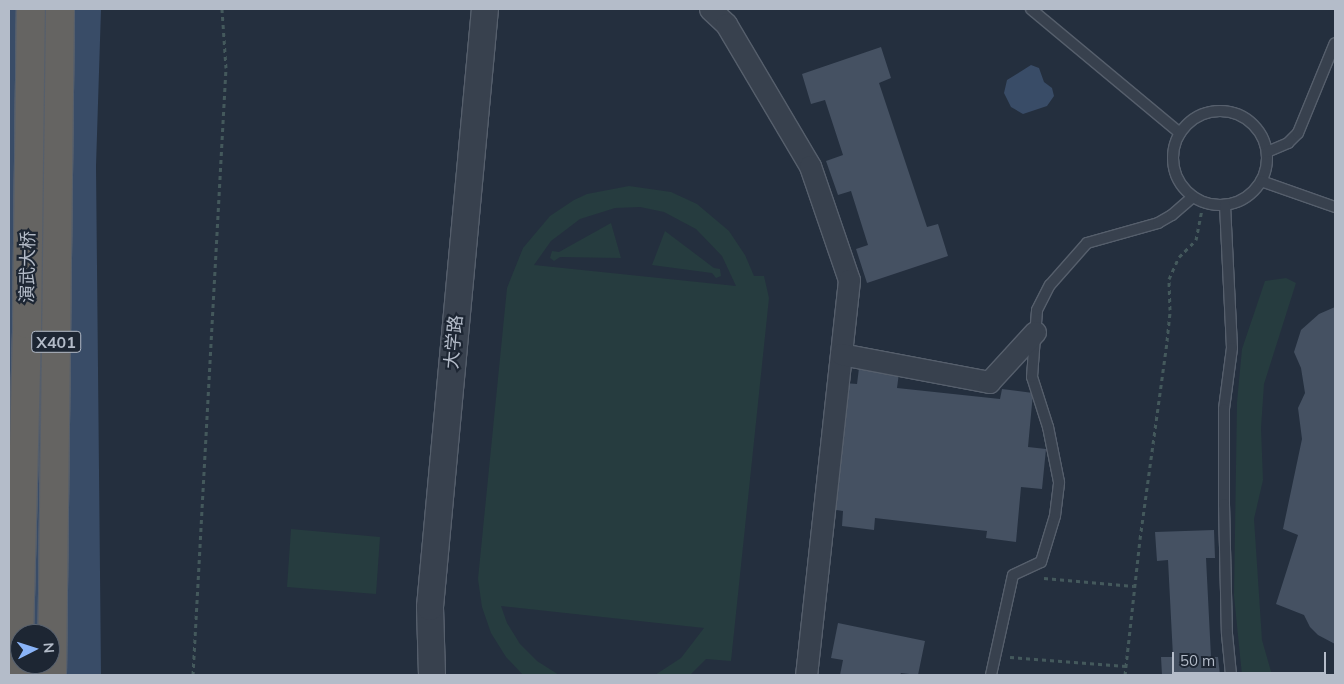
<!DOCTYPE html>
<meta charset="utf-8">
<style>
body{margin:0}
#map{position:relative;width:1344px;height:684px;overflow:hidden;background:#242f3e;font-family:Mulish,"Noto Sans SC",sans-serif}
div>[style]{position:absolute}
.green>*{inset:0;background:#263c3f}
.water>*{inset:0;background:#394c67}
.building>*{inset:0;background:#455162}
.path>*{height:3px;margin-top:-1.5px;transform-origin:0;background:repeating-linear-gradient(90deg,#44595c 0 4px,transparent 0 8px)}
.roads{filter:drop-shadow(1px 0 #565f6c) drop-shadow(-1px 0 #565f6c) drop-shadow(0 1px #565f6c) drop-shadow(0 -1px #565f6c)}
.service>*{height:10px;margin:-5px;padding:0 5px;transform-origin:5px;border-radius:5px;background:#38414e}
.service>.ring{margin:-5px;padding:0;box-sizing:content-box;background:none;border:10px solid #38414e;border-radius:50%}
.minor>*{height:21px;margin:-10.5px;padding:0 10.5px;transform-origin:10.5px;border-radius:10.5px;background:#38414e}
.tertiary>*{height:26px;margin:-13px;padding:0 13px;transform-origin:13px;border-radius:13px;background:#38414e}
.trunk>*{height:28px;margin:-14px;padding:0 14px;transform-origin:14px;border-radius:14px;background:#656462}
span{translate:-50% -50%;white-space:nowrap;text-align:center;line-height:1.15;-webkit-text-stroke:4.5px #1d2633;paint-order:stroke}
.shield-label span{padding:1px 4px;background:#1d2633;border:1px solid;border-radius:4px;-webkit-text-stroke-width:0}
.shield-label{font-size:16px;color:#b4bcc9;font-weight:700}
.street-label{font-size:18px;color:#b4bcc9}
.frame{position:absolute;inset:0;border:10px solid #b4bcc9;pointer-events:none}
.north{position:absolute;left:10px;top:624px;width:50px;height:50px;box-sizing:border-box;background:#1d2633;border:1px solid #59626f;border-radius:50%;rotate:85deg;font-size:14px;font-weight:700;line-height:20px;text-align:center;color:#b4bcc9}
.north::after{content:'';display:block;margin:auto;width:18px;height:22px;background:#8ab4f8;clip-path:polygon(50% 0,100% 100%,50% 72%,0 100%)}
.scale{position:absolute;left:1172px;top:652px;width:154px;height:22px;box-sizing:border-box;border:2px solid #b4bcc9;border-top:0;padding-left:6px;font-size:15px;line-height:18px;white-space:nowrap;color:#b4bcc9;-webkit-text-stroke:4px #1d2633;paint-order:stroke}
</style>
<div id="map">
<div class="green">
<i style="clip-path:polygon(evenodd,629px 186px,671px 192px,697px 204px,729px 231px,745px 255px,754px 276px,764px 276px,769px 298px,731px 661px,706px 659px,690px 675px,655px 675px,681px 658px,704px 628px,501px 606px,507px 623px,520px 644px,537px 661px,559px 675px,523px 675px,506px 657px,491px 633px,482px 607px,478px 579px,507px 288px,523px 248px,550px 216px,574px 200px,587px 194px,629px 186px,640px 207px,664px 212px,696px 229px,722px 256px,736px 286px,534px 265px,551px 241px,580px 219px,615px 208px,640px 207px)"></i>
<i style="clip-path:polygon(611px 223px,621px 258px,560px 257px,554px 261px,550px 258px,552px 251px,559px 252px)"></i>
<i style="clip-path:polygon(665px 231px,714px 268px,720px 269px,721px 276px,716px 278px,712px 273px,652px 265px)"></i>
<i style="clip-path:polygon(1286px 278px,1296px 283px,1264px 384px,1261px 428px,1263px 480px,1254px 519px,1262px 640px,1272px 675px,1242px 675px,1234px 596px,1237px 402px,1242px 349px,1265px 281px)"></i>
<i style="clip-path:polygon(291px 529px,380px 537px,376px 594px,287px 587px)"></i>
</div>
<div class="water">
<i style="clip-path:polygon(evenodd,9px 9px,101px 9px,96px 166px,101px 675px,9px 675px,9px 9px,20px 634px,50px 634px,50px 664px,20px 664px,20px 634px)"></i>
<i style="clip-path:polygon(1031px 65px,1039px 68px,1044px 82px,1052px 88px,1054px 96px,1047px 106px,1023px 114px,1011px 107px,1004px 93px,1007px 80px)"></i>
</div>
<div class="building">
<i style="clip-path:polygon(881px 47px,891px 78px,879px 83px,927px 227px,938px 224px,948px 256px,867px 283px,856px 249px,868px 245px,851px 191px,838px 195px,826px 161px,843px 155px,825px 100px,811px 104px,802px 74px)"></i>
<i style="clip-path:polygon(1335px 307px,1335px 644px,1318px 635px,1310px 627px,1304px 615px,1276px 604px,1298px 535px,1283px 529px,1302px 439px,1298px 408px,1305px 393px,1301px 368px,1294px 352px,1301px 330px,1319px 314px)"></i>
<i style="clip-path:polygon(859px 368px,899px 373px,897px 388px,1000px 399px,1002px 389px,1033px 393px,1028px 447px,1046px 449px,1042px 489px,1021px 487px,1016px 542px,986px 538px,987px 531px,875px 518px,874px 530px,842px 526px,843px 511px,830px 509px,844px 383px,857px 384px)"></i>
<i style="clip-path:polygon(1214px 530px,1215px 558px,1206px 558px,1211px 657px,1218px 657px,1220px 675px,1162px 675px,1161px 657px,1173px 657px,1168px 560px,1157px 561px,1155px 532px)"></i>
<i style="clip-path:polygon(838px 623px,925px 641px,918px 675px,901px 673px,900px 675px,840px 675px,843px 660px,831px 658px)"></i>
</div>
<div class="path">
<i style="left:1044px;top:578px;width:90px;rotate:5.1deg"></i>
<i style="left:1010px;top:657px;width:116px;rotate:4.4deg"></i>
<i style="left:193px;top:675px;width:608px;rotate:-86.89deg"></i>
<i style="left:226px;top:68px;width:59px;rotate:-93.9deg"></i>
<i style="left:1125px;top:675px;width:137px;rotate:-83.7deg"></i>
<i style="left:1140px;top:539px;width:200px;rotate:-82.2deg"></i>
<i style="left:1167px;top:341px;width:31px;rotate:-84deg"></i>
<i style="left:1170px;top:310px;width:31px;rotate:-92deg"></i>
<i style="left:1169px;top:279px;width:24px;rotate:-66deg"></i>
<i style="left:1179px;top:257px;width:24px;rotate:-45deg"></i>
<i style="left:1196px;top:240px;width:31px;rotate:-79deg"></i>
</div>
<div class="roads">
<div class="service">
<i style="left:1031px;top:9px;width:194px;rotate:39.8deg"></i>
<i class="ring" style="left:1173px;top:111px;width:84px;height:84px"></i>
<i style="left:1267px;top:152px;width:23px;rotate:-23deg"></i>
<i style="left:1288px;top:143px;width:14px;rotate:-45deg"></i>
<i style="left:1298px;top:133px;width:97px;rotate:-67.7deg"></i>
<i style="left:1261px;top:181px;width:78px;rotate:19.4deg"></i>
<i style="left:1225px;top:205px;width:143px;rotate:87.2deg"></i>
<i style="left:1232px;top:348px;width:62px;rotate:97.5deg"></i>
<i style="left:1224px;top:409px;width:95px;rotate:90deg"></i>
<i style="left:1224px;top:504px;width:130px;rotate:88.7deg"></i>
<i style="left:1227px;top:634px;width:41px;rotate:84.4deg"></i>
<i style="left:991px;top:675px;width:102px;rotate:-77.6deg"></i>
<i style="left:1013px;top:575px;width:31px;rotate:-25deg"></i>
<i style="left:1041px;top:562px;width:48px;rotate:-73.1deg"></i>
<i style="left:1055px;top:516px;width:34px;rotate:-83deg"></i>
<i style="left:1059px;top:482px;width:56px;rotate:-101.3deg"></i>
<i style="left:1048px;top:427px;width:52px;rotate:-107.7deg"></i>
<i style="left:1032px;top:377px;width:67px;rotate:-85.7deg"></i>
<i style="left:1037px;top:310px;width:28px;rotate:-63deg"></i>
<i style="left:1050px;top:285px;width:56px;rotate:-48.6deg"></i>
<i style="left:1087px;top:243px;width:74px;rotate:-15.7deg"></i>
<i style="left:1158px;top:223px;width:16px;rotate:-30deg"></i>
<i style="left:1172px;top:215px;width:28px;rotate:-41deg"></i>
</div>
<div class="minor">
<i style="left:710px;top:9px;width:22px;rotate:43deg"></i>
<i style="left:726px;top:24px;width:165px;rotate:59.4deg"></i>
<i style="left:810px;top:166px;width:120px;rotate:71.1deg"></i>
<i style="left:849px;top:280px;width:397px;rotate:96.2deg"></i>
<i style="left:841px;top:354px;width:151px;rotate:10.7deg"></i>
<i style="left:989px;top:382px;width:68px;rotate:-47.4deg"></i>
</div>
<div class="tertiary">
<i style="left:432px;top:675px;width:68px;rotate:-91.7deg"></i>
<i style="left:430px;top:607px;width:601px;rotate:-84.75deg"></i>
</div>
<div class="trunk">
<i style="left:18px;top:675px;width:351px;rotate:-88.5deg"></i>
<i style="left:27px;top:324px;width:315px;rotate:-89.3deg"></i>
<i style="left:52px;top:675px;width:666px;rotate:-89.31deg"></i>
</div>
</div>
<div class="shield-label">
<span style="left:56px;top:342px">X401</span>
</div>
<div class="street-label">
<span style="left:28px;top:267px;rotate:-89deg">演武大桥</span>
<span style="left:454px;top:342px;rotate:-85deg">大学路</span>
</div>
<div class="frame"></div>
<div class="north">N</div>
<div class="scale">50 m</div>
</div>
